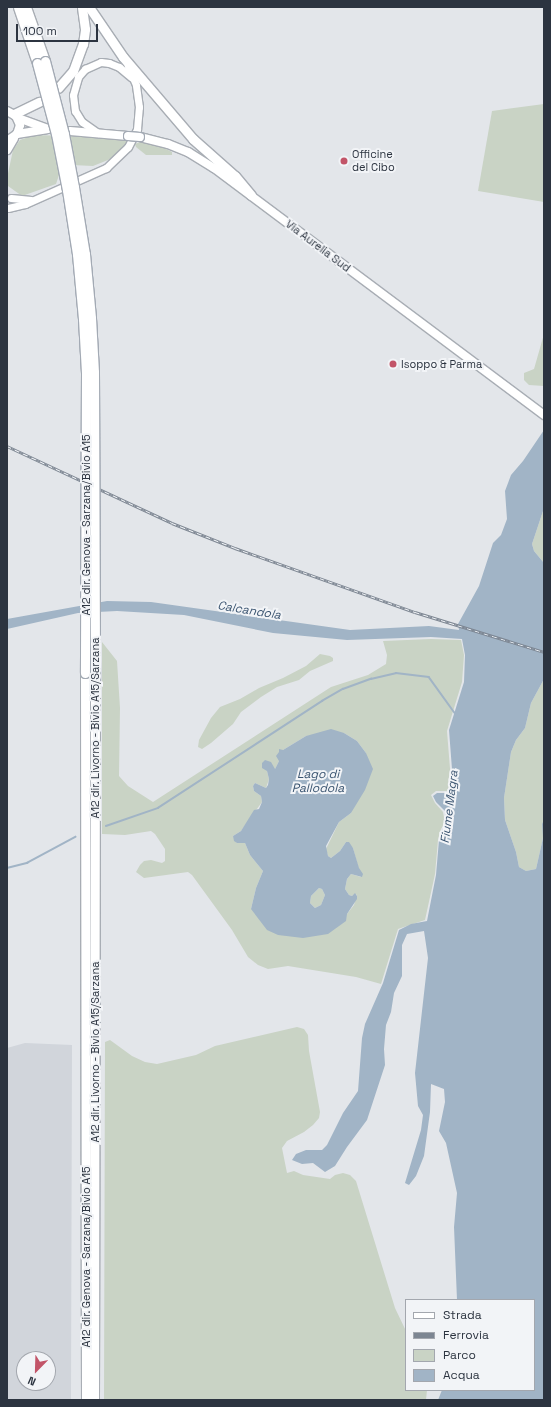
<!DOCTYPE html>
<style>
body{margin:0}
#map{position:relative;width:551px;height:1407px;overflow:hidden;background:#e3e6ea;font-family:"Space Grotesk",sans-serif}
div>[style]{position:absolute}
.built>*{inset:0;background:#d1d5db}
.green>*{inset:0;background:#c9d3c5}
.water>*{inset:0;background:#a1b4c6}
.stream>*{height:1.5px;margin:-0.75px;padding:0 0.75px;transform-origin:0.75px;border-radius:0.75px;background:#a1b4c6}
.roads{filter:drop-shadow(1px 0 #a8adb4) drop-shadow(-1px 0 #a8adb4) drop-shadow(0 1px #a8adb4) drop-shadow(0 -1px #a8adb4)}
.secondary>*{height:7px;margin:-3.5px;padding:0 3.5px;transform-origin:3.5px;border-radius:3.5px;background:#fff}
.primary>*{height:8px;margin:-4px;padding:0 4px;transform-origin:4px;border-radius:4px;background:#fff}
.highway>*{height:9px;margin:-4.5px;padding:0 4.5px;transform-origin:4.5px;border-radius:4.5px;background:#fff}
.rail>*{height:3px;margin-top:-1.5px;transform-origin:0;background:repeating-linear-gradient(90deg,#f2f4f7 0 4.5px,#7d8692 0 9px);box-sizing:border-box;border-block:1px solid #7d8692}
.bridges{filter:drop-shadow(1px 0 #a3aab4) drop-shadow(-1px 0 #a3aab4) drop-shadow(0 1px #a3aab4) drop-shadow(0 -1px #a3aab4)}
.primary-bridge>*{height:8px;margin:-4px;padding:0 4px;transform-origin:4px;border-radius:4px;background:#fff}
.highway-bridge>*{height:9px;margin:-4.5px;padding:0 4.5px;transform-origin:4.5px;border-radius:4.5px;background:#fff}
.dots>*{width:11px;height:11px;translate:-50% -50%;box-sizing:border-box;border:2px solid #f2f4f7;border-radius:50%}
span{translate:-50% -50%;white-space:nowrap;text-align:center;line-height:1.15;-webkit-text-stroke:4px #f2f4f7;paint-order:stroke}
.poi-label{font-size:11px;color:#2c3440}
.left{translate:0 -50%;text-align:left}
.street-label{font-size:11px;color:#2c3440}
.water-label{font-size:12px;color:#3a5470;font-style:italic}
.frame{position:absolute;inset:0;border:8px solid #2c3440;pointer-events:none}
.legend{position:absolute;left:405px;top:1299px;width:130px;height:92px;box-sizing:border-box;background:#f2f4f7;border:1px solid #a3a7ae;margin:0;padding:5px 7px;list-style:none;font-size:12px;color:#2c3440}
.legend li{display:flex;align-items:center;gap:8px;height:20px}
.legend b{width:20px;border:1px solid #a3a7ae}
.north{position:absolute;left:16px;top:1351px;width:40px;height:40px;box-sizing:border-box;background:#f2f4f7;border:1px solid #a3a7ae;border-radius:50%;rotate:203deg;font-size:11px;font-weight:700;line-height:16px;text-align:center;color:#2c3440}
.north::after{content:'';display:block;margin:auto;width:14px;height:18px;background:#c25468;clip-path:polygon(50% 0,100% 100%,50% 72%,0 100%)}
.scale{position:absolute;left:16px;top:24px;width:82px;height:18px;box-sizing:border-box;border:2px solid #2c3440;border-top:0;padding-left:5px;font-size:12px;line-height:14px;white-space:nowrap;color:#2c3440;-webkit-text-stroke:3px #f2f4f7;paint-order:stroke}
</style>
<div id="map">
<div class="built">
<i style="clip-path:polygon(evenodd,25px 1043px,72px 1045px,71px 1400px,7px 1400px,7px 1048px,25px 1043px,24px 1359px,48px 1359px,48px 1383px,24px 1383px,24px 1359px)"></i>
</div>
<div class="green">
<i style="clip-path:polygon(544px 104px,544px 202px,478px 191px,492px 111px)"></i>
<i style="clip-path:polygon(34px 135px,71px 136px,128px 141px,117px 154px,108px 160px,93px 166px,72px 165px,60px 172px,56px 184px,22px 196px,8px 186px,7px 178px,13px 150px,20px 140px)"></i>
<i style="clip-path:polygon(140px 142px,162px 147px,172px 152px,172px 155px,146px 155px,136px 147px,135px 144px)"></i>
<i style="clip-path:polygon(544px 334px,544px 386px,529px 385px,524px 380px,524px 373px,534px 369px)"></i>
<i style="clip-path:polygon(544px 508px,544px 563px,534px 551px,532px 544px)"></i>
<i style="clip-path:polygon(evenodd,431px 639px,461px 640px,464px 655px,462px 682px,447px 731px,451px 781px,447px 791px,436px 791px,431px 795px,435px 803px,443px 812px,445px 823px,441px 829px,438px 840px,435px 874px,425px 920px,398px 929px,381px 984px,356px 977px,288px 966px,268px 969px,258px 965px,248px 957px,232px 930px,192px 875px,188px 872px,144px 878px,136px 872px,140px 865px,144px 861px,151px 860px,162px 863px,165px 861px,165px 849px,155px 834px,151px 831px,125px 835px,102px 834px,102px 642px,117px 661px,120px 708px,119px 776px,128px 786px,153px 802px,331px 687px,368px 675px,386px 664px,387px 655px,383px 641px,431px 639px,344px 733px,357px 741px,366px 753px,351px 813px,339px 822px,326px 849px,328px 856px,331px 858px,340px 851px,346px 842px,353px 848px,361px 877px,351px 874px,347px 879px,345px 889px,349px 895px,352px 896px,355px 894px,357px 895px,354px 905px,347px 914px,251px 909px,256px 888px,263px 871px,250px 855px,245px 843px,237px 843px,233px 836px,241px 831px,262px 802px,261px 796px,254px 791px,253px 786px,255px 783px,266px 788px,269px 779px,267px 771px,275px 769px,279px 761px,279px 752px,283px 750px,306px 736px,344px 733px)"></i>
<i style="clip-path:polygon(320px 654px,330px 656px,333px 658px,333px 661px,310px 671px,299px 680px,277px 687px,261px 697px,241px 712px,233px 724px,211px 743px,202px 749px,198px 747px,199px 740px,211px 718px,220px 707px,240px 699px,259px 688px,283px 678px,306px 666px)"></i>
<i style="clip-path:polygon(544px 679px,543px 838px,536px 869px,526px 871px,519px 867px,516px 852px,505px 820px,504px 798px,511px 752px,516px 740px,525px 728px,531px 703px)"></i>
<i style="clip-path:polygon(319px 888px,322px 889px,325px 895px,321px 905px,315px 908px,310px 903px,311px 896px)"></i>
<i style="clip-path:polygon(297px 1027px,304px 1029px,308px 1035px,309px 1051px,320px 1112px,319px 1118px,313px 1125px,304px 1132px,287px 1141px,282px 1148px,287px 1173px,294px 1171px,303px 1175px,330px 1179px,335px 1175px,343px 1173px,350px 1175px,356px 1181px,395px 1308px,406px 1331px,406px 1390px,427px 1390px,426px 1400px,104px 1400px,105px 1042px,110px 1040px,132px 1056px,145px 1062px,157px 1064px,196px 1055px,215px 1046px)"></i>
</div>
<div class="water">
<i style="clip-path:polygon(544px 430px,544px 508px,532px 544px,534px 551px,544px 563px,544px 679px,531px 703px,525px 728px,516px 740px,511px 752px,504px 798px,505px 820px,516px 852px,519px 867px,526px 871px,536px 869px,543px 838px,542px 824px,544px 820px,544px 1400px,438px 1400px,442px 1390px,534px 1390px,534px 1300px,457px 1300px,454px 1227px,457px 1193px,446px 1143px,439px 1131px,445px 1102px,444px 1089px,431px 1084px,430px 1112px,424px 1156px,416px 1176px,409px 1185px,405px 1183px,421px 1130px,423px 1115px,418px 1106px,415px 1073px,428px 958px,424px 931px,407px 934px,402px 945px,402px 976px,394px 993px,391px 1012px,386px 1025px,384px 1049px,385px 1065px,367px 1120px,347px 1147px,335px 1166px,325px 1172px,313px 1163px,302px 1164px,292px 1160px,296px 1154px,306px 1150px,322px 1150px,327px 1145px,343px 1113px,358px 1091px,362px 1038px,365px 1024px,383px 983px,399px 930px,411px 924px,427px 921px,436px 875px,439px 840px,446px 819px,445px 811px,436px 802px,433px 796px,437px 793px,448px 793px,453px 782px,449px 730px,464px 682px,465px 655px,462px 639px,431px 637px,347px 640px,273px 633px,184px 615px,117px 611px,78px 613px,7px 629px,7px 619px,107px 601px,151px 602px,350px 630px,429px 626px,459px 630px,458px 624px,479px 586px,493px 543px,501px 535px,507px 519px,505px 491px,511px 475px,523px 461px)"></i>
<i style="clip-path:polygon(evenodd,331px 729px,344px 733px,357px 741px,366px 753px,373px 769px,365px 790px,351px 813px,339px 822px,326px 846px,328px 856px,331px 858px,340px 851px,346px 842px,349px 842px,353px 848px,359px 868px,363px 874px,362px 877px,351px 874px,347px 879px,345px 889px,349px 895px,352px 896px,355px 893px,357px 896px,357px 899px,347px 914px,346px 921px,328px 934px,303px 938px,278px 935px,267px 930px,251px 909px,256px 888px,263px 871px,250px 855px,245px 843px,237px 843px,234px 841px,233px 836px,241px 831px,254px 810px,259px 809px,262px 802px,261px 796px,254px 791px,253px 786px,255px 783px,266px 788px,268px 785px,269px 779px,267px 771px,262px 768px,262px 763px,265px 760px,271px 762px,275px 769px,279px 761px,276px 756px,279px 752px,279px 749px,283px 750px,306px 736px,331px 729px,319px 888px,322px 889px,325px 895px,321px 905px,315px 908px,310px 903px,311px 896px,319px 888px)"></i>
</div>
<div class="stream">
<i style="left:106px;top:826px;width:55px;rotate:-19.1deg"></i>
<i style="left:158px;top:808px;width:196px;rotate:-33.1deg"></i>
<i style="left:322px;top:701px;width:24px;rotate:-30deg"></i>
<i style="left:343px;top:689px;width:30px;rotate:-20deg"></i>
<i style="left:371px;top:679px;width:26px;rotate:-13deg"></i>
<i style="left:396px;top:673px;width:33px;rotate:7deg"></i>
<i style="left:429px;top:677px;width:44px;rotate:54.2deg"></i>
<i style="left:7px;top:868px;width:21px;rotate:-14deg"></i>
<i style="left:27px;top:863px;width:55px;rotate:-28.4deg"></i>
</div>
<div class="roads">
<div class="secondary">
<i style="left:98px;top:133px;width:19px;rotate:-145deg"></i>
<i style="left:82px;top:122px;width:13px;rotate:-122deg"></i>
<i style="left:75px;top:111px;width:16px;rotate:-97deg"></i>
<i style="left:73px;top:95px;width:19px;rotate:-74deg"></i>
<i style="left:78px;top:77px;width:11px;rotate:-49deg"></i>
<i style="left:85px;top:69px;width:17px;rotate:-24deg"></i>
<i style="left:101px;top:62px;width:8px;rotate:7deg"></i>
<i style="left:109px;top:63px;width:11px;rotate:22deg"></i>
<i style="left:119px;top:67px;width:16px;rotate:40deg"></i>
<i style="left:7px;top:150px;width:14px;rotate:-60deg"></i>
<i style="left:11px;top:198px;width:20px;rotate:6deg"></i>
<i style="left:8px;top:208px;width:17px;rotate:-13deg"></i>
<i style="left:25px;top:204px;width:89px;rotate:-24deg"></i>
<i style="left:106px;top:168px;width:30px;rotate:-44deg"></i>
<i style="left:128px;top:147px;width:20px;rotate:-63deg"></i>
<i style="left:137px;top:129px;width:22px;rotate:-85deg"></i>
<i style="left:139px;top:107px;width:22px;rotate:-98deg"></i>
<i style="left:136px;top:85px;width:21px;rotate:-113deg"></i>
</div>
<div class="primary">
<i style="left:7px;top:111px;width:10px;rotate:29deg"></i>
<i style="left:16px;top:116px;width:10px;rotate:66deg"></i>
<i style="left:20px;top:125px;width:9px;rotate:108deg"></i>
<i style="left:17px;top:134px;width:12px;rotate:145deg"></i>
<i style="left:18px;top:118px;width:32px;rotate:20deg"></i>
<i style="left:70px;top:131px;width:58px;rotate:4.9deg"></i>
<i style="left:17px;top:134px;width:30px;rotate:-9deg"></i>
<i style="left:140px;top:137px;width:29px;rotate:14deg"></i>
<i style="left:168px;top:144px;width:22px;rotate:22deg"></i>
<i style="left:188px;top:152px;width:31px;rotate:32deg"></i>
<i style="left:214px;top:168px;width:412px;rotate:36.8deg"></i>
</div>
<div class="highway">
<i style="left:18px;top:7px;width:59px;rotate:71.3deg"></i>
<i style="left:26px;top:7px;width:57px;rotate:70.6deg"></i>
<i style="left:89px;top:7px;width:60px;rotate:55.8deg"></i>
<i style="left:123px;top:57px;width:108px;rotate:49.5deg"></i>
<i style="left:193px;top:139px;width:56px;rotate:41.4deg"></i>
<i style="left:235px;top:176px;width:25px;rotate:50deg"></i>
<i style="left:58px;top:88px;width:23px;rotate:-49deg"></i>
<i style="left:73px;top:71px;width:29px;rotate:-70deg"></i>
<i style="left:83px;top:44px;width:15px;rotate:-82deg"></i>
<i style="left:85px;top:29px;width:22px;rotate:-98deg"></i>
<i style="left:14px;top:114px;width:28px;rotate:-26deg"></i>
<i style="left:85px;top:673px;width:727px;rotate:89.92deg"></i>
<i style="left:94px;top:1400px;width:720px;rotate:-89.92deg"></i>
</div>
</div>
<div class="rail">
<i style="left:7px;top:446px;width:182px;rotate:25deg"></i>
<i style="left:172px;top:523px;width:68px;rotate:21.6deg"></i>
<i style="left:235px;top:548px;width:191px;rotate:19.6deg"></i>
<i style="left:415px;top:612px;width:135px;rotate:17.2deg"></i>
</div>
<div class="bridges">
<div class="primary-bridge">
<i style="left:128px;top:136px;width:12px;rotate:5deg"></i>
</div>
<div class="highway-bridge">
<i style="left:45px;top:61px;width:75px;rotate:75.4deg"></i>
<i style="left:64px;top:134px;width:54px;rotate:79.3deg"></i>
<i style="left:74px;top:187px;width:68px;rotate:80.7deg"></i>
<i style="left:85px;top:254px;width:64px;rotate:84.6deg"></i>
<i style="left:91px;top:318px;width:54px;rotate:86.8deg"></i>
<i style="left:94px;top:372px;width:308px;rotate:89.8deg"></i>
<i style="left:37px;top:63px;width:73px;rotate:75deg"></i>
<i style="left:56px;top:134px;width:57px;rotate:78.9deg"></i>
<i style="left:67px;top:190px;width:65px;rotate:81.1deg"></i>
<i style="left:77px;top:254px;width:65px;rotate:84.7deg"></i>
<i style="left:83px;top:319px;width:54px;rotate:86.8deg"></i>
<i style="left:86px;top:373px;width:300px;rotate:90.2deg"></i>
</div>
</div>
<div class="dots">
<i style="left:344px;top:161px;background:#c25468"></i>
<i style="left:393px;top:364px;background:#c25468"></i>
</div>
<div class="poi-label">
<span class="left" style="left:352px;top:161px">Officine<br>del Cibo</span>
<span class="left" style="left:401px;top:364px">Isoppo &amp; Parma</span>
</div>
<div class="street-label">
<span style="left:318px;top:246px;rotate:37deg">Via Aurelia Sud</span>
<span style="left:86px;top:525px;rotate:-90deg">A12 dir. Genova - Sarzana/Bivio A15</span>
<span style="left:95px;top:728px;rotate:-90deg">A12 dir. Livorno - Bivio A15/Sarzana</span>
<span style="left:95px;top:1052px;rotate:-90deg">A12 dir. Livorno - Bivio A15/Sarzana</span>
<span style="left:86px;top:1257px;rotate:-90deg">A12 dir. Genova - Sarzana/Bivio A15</span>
</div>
<div class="water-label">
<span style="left:249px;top:611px;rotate:9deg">Calcandola</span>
<span style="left:318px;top:782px">Lago di<br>Pallodola</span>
<span style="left:450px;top:807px;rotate:-83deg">Fiume Magra</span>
</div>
<div class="frame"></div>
<ul class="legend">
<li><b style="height:5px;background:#fff"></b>Strada</li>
<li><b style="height:5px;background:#7d8692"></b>Ferrovia</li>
<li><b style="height:11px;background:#c9d3c5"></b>Parco</li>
<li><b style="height:11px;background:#a1b4c6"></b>Acqua</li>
</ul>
<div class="north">N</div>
<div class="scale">100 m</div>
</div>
